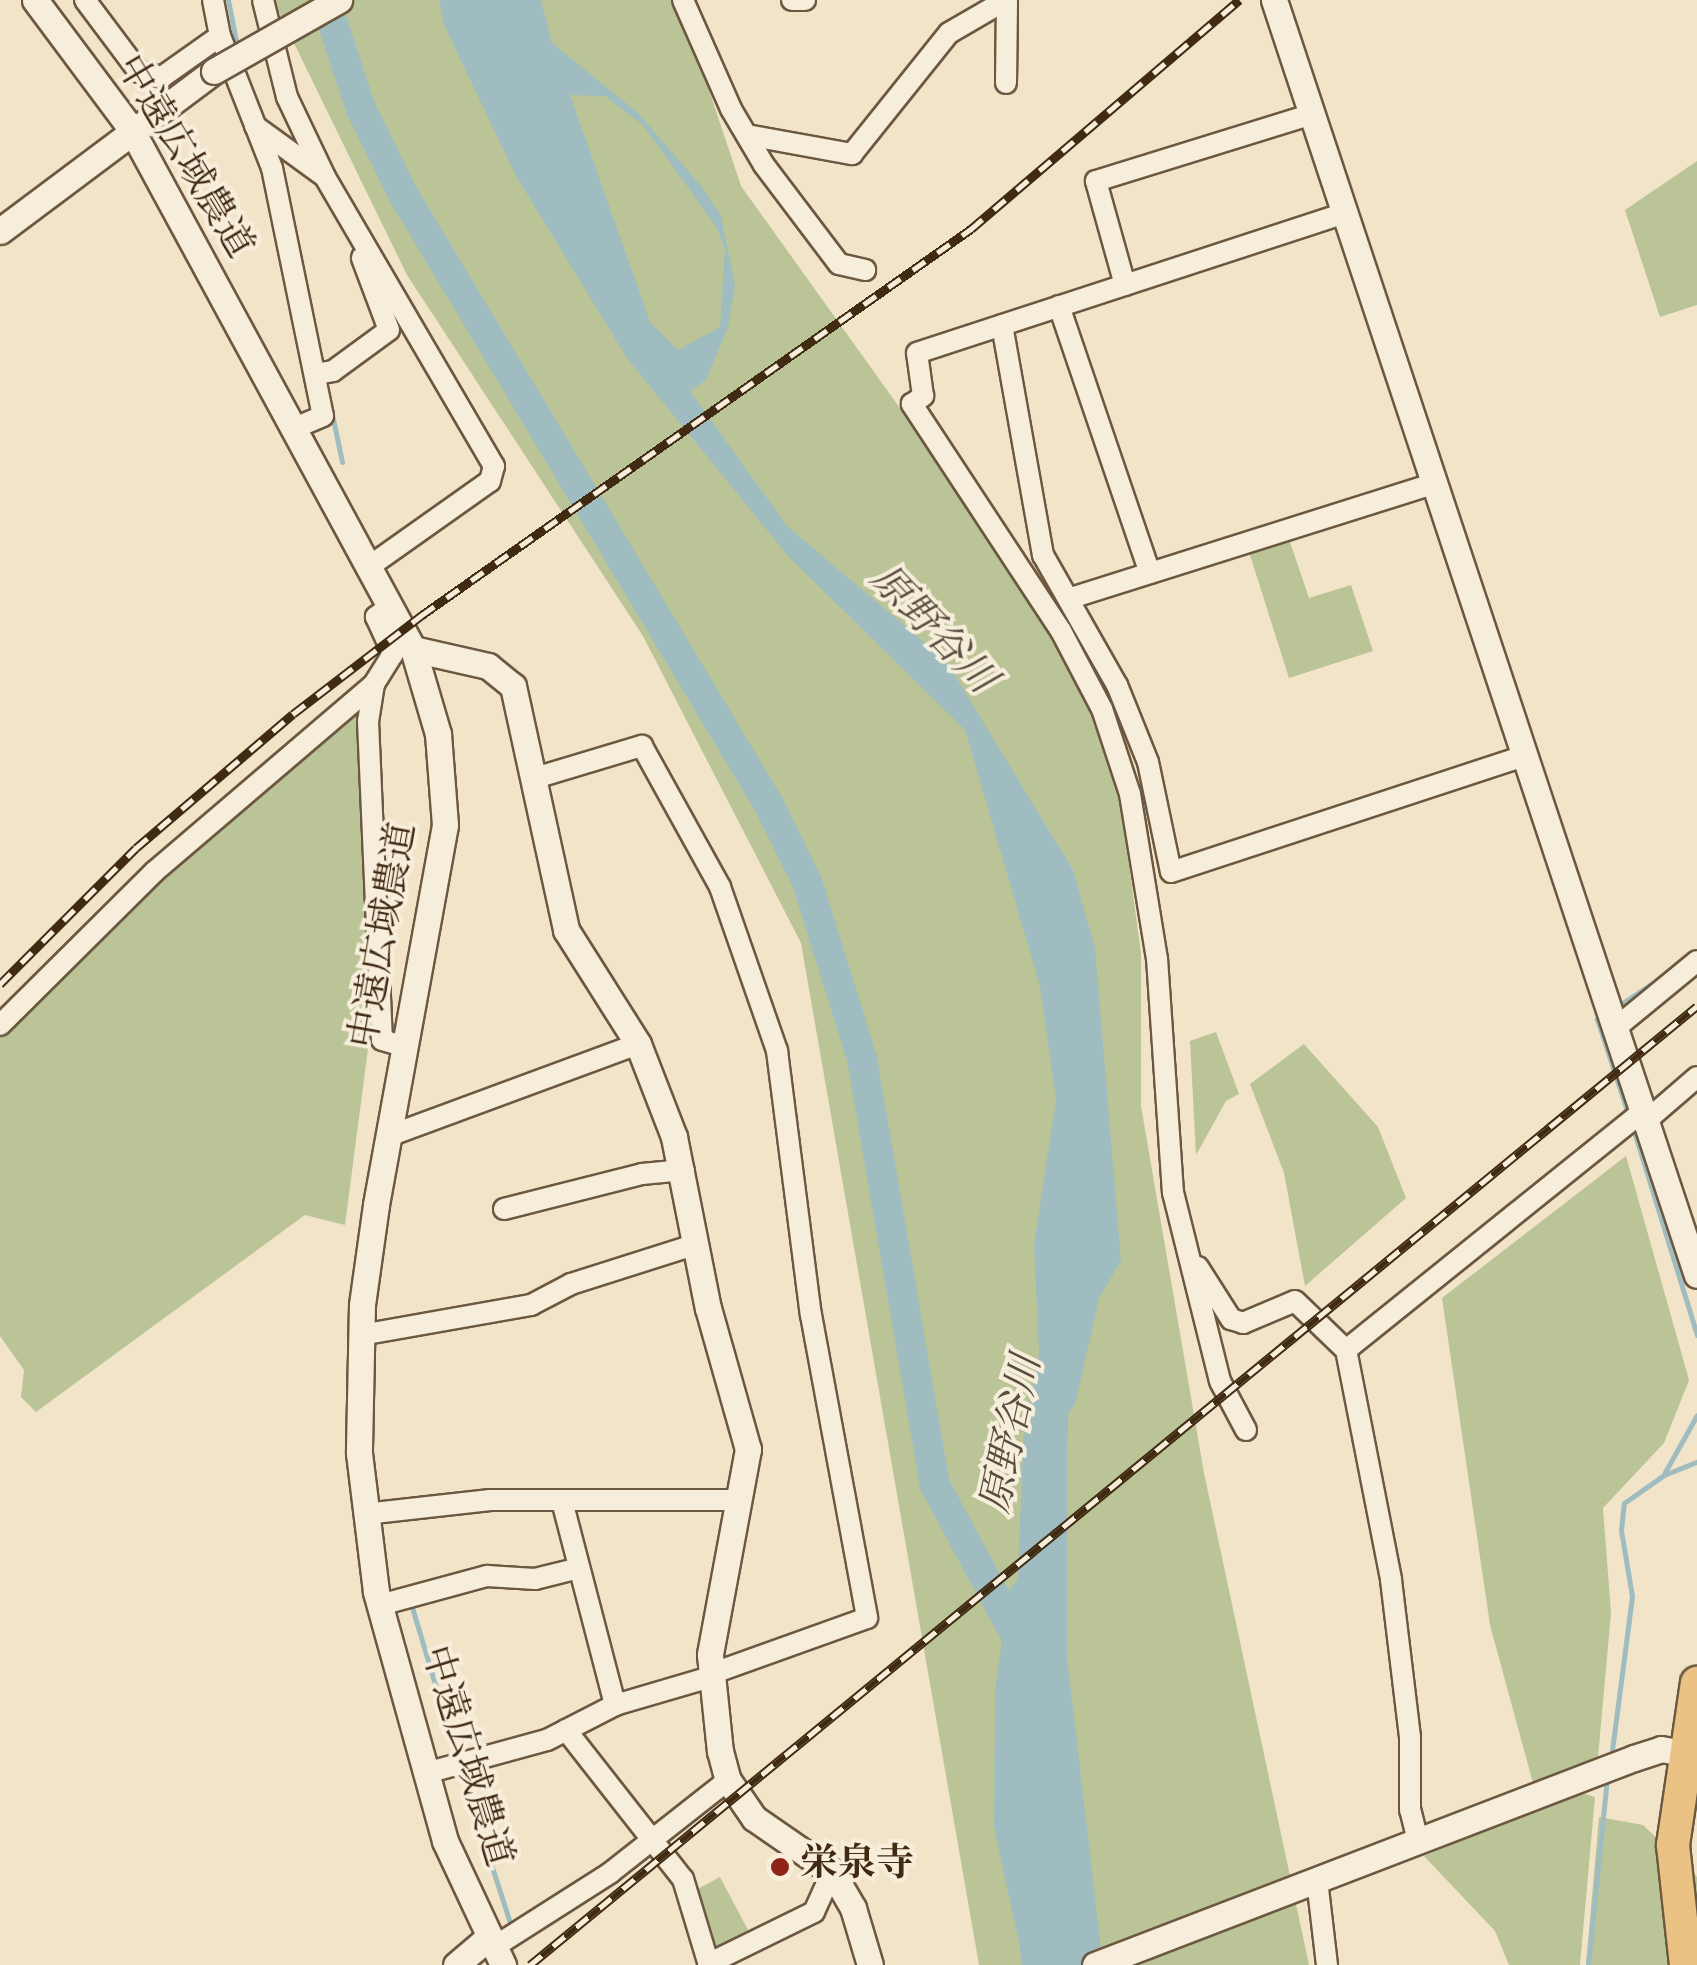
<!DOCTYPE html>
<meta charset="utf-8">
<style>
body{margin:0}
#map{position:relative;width:1697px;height:1965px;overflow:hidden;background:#f2e4c8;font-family:"Sorts Mill Goudy","Noto Serif JP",serif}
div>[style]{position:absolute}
.green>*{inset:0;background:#bac496}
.water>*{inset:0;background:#9fbcc0}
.stream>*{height:5px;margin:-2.5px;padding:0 2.5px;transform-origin:2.5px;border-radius:2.5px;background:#9fbcc0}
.river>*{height:30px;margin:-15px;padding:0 15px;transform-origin:15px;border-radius:15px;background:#9fbcc0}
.roads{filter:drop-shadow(2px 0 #6c5840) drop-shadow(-2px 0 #6c5840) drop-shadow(0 2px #6c5840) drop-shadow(0 -2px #6c5840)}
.minor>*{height:20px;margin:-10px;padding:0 10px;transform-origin:10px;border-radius:10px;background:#f7eddb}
.tertiary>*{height:25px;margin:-12.5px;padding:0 12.5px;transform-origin:12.5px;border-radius:12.5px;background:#f7eddb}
.primary>*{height:32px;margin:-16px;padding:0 16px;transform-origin:16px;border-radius:16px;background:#e9c284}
.rail>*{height:9px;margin-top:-4.5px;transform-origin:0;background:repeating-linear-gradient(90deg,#f7eddb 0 15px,#402a12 0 30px);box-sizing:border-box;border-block:2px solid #402a12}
.bridges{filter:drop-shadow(2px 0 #6c5840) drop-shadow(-2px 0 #6c5840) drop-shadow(0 2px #6c5840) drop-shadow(0 -2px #6c5840)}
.tertiary-bridge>*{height:25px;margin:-12.5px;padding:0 12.5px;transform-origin:12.5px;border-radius:12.5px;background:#f7eddb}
.dots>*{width:28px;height:28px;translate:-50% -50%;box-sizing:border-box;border:5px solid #f7eddb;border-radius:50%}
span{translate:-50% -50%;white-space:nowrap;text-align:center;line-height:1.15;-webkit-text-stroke:8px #f7eddb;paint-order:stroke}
.street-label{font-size:38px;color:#402a12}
.poi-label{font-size:38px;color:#402a12;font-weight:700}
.left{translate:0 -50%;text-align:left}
.water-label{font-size:40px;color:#584e3e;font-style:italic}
</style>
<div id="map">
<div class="green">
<i style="clip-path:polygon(273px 0,679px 0,741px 186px,1005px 555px,1074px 665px,1120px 798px,1141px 953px,1141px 1106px,1204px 1473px,1309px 1965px,979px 1965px,801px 943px,643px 636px,407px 275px)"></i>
<i style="clip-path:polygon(1697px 161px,1697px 305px,1660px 317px,1625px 210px)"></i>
<i style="clip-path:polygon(1289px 539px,1309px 598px,1351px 585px,1373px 651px,1289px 678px,1249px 552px)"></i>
<i style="clip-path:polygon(363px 707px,372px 1018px,345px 1225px,305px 1215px,36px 1412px,21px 1397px,24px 1370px,0 1336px,0 1025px,232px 807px)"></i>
<i style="clip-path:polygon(1216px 1032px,1239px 1094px,1226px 1101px,1196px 1155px,1190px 1041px)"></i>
<i style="clip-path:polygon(1304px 1044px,1378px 1127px,1406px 1198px,1305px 1286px,1284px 1173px,1250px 1084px)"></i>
<i style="clip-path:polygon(1626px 1156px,1689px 1380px,1664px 1443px,1603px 1508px,1611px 1613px,1598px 1757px,1533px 1783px,1490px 1625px,1442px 1298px)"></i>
<i style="clip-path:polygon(1578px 1792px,1595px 1797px,1580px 1965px,1509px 1965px,1495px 1931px,1424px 1856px)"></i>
<i style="clip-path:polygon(1599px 1817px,1643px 1825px,1697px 1877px,1697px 1965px,1586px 1965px)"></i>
<i style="clip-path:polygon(720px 1877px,748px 1930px,714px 1950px,692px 1892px)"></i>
</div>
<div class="water">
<i style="clip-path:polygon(evenodd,439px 0,541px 0,552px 43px,638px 113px,702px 187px,721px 216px,735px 285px,728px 327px,706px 380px,690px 391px,787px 526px,946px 661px,1073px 870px,1095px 948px,1121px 1261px,1071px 1345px,1067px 1452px,1067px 1657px,1103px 1965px,1022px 1965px,1020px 1951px,1016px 1636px,1023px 1441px,1039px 1353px,1034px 1245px,1056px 1100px,1040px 986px,965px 730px,788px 556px,627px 358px,516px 176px,444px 25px,439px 0,570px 95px,605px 96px,643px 125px,717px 228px,725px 249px,720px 327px,678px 350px,650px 322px,570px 95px)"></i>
</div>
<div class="stream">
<i style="left:228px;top:0;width:47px;rotate:78.9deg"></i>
<i style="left:332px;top:414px;width:49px;rotate:78.2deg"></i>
<i style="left:1618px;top:1006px;width:54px;rotate:-33.7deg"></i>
<i style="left:1604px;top:1014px;width:9px;rotate:144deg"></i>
<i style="left:1597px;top:1019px;width:100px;rotate:71.9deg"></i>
<i style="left:1632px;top:1125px;width:220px;rotate:72.8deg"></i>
<i style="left:1665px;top:1472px;width:65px;rotate:-60.7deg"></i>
<i style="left:411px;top:1604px;width:164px;rotate:73.3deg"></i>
<i style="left:1611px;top:1758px;width:163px;rotate:-82.6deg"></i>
<i style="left:1632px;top:1596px;width:67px;rotate:-99.5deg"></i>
<i style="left:1621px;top:1530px;width:27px;rotate:-84deg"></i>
<i style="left:1624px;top:1503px;width:49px;rotate:-35deg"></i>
<i style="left:1664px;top:1475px;width:35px;rotate:-22deg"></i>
<i style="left:461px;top:1771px;width:157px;rotate:72.1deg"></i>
<i style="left:1588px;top:1965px;width:187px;rotate:-84.2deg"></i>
</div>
<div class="river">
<i style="left:325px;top:0;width:115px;rotate:71.7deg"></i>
<i style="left:361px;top:109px;width:95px;rotate:63.7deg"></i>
<i style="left:403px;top:194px;width:712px;rotate:59.08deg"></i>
<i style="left:769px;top:805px;width:86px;rotate:63.7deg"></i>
<i style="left:807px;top:882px;width:185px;rotate:72.7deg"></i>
<i style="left:862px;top:1059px;width:432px;rotate:80.3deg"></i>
<i style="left:935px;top:1485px;width:171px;rotate:61.8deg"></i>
<i style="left:1061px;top:1398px;width:98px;rotate:-77.1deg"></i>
<i style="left:1023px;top:1596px;width:99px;rotate:97.6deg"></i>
<i style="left:1010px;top:1694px;width:131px;rotate:90.4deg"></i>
<i style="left:1009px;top:1825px;width:143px;rotate:77.9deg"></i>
</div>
<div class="roads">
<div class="minor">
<i style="left:85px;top:0;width:90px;rotate:53.1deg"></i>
<i style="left:139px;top:72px;width:24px;rotate:12deg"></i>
<i style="left:162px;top:77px;width:71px;rotate:-35.3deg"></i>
<i style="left:213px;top:0;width:37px;rotate:79deg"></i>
<i style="left:220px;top:36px;width:142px;rotate:68.5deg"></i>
<i style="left:272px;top:168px;width:253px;rotate:78.4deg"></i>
<i style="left:323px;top:416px;width:34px;rotate:157deg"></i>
<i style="left:263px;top:0;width:100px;rotate:76.1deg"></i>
<i style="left:287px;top:97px;width:89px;rotate:64.6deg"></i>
<i style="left:325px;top:177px;width:335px;rotate:59.7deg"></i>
<i style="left:494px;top:466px;width:16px;rotate:105deg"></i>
<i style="left:490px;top:481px;width:151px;rotate:144.7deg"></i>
<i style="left:683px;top:0;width:119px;rotate:66.2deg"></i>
<i style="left:731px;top:109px;width:65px;rotate:59.5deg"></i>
<i style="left:764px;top:165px;width:124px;rotate:52.9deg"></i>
<i style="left:839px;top:264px;width:27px;rotate:13deg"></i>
<i style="left:792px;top:0;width:13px"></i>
<i style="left:1006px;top:83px;width:83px;rotate:-89.3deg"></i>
<i style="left:255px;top:126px;width:82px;rotate:36deg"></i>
<i style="left:747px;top:135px;width:107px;rotate:10.3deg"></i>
<i style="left:852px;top:154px;width:155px;rotate:-51.3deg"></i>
<i style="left:949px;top:33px;width:66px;rotate:-30.1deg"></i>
<i style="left:1125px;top:285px;width:108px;rotate:-105.6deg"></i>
<i style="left:1096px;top:181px;width:226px;rotate:-17.2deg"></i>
<i style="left:1059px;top:306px;width:282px;rotate:71.2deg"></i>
<i style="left:1002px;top:325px;width:234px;rotate:79.9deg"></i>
<i style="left:1043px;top:555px;width:150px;rotate:60.4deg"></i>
<i style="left:1117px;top:685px;width:83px;rotate:68.1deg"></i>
<i style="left:1148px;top:762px;width:112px;rotate:78.2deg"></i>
<i style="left:1171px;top:872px;width:374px;rotate:-18.2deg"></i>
<i style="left:315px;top:374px;width:18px;rotate:-9deg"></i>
<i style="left:333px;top:371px;width:69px;rotate:-36.2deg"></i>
<i style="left:389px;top:330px;width:77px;rotate:-110.6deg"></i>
<i style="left:1071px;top:598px;width:382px;rotate:-17.5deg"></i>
<i style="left:374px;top:684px;width:37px;rotate:99deg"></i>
<i style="left:368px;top:721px;width:319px;rotate:87.5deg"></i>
<i style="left:382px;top:1040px;width:25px;rotate:16deg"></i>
<i style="left:535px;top:778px;width:112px;rotate:-16.7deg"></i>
<i style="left:642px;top:746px;width:161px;rotate:61deg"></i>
<i style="left:720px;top:887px;width:174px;rotate:70.8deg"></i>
<i style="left:777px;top:1051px;width:266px;rotate:82.7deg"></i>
<i style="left:811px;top:1315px;width:308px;rotate:79.5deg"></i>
<i style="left:867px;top:1618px;width:166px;rotate:160.3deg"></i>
<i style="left:0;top:1025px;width:217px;rotate:-44.8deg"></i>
<i style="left:154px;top:872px;width:289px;rotate:-40.5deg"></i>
<i style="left:374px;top:684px;width:36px;rotate:-58deg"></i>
<i style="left:393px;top:654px;width:41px;rotate:-114.7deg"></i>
<i style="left:376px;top:617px;width:16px;rotate:-38deg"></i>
<i style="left:1618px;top:1026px;width:102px;rotate:-39.4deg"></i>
<i style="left:1646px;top:1121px;width:67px;rotate:-40.8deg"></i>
<i style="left:389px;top:1136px;width:265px;rotate:-20.3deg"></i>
<i style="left:504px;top:1209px;width:142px;rotate:-14.2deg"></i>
<i style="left:642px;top:1174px;width:42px;rotate:-5.4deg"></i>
<i style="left:1198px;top:1267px;width:62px;rotate:57.6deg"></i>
<i style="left:1231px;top:1319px;width:13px;rotate:18deg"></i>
<i style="left:1243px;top:1323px;width:56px;rotate:-22.9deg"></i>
<i style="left:1295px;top:1301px;width:71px;rotate:43.9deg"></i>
<i style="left:361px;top:1335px;width:173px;rotate:-10deg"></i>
<i style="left:531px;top:1305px;width:45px;rotate:-27.7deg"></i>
<i style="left:571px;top:1284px;width:132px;rotate:-17.6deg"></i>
<i style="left:1246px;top:1430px;width:55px;rotate:-118deg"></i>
<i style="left:1220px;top:1381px;width:194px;rotate:-104deg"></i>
<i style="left:1173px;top:1193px;width:235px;rotate:-93.9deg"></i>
<i style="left:1157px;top:959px;width:167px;rotate:-99.3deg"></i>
<i style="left:1130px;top:794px;width:89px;rotate:-108.2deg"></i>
<i style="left:1102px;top:709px;width:88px;rotate:-117.7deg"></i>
<i style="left:1061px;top:631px;width:272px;rotate:-123.3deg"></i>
<i style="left:912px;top:404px;width:14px;rotate:-36deg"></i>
<i style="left:923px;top:396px;width:43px;rotate:-97.9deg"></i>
<i style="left:917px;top:353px;width:450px;rotate:-18.1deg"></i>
<i style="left:562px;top:1501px;width:211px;rotate:75.4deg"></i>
<i style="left:365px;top:1514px;width:126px;rotate:-6.4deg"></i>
<i style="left:490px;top:1500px;width:251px"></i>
<i style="left:380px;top:1605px;width:111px;rotate:-15.2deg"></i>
<i style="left:487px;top:1576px;width:48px;rotate:3.6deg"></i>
<i style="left:535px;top:1579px;width:41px;rotate:-14deg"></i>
<i style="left:566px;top:1730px;width:189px;rotate:51.9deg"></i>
<i style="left:683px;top:1879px;width:90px;rotate:73.2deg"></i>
<i style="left:426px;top:1773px;width:125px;rotate:-15.3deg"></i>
<i style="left:547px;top:1740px;width:76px;rotate:-27.2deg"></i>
<i style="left:615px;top:1705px;width:99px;rotate:-16.4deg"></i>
<i style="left:1418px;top:1841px;width:32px;rotate:-104deg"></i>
<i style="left:1410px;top:1810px;width:73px;rotate:-90deg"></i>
<i style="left:1410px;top:1737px;width:159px;rotate:-96.9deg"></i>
<i style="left:1391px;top:1579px;width:233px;rotate:-101.1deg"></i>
<i style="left:1346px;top:1350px;width:381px;rotate:-38.8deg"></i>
<i style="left:1317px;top:1880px;width:86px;rotate:83.3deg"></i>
<i style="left:494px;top:1947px;width:138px;rotate:-32.5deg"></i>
<i style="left:610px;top:1873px;width:150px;rotate:-38.2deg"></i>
<i style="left:708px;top:1964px;width:118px;rotate:-26.1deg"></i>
<i style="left:814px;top:1912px;width:44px;rotate:-65.8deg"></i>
</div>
<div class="tertiary">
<i style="left:35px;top:0;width:161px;rotate:53.3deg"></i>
<i style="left:131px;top:129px;width:592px;rotate:61.53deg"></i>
<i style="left:413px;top:649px;width:89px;rotate:73.6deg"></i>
<i style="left:438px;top:734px;width:91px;rotate:85.6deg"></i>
<i style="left:445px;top:825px;width:386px;rotate:100.3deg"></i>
<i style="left:376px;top:1205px;width:101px;rotate:98deg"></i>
<i style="left:362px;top:1305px;width:148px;rotate:91.2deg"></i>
<i style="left:359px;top:1453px;width:140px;rotate:83deg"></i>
<i style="left:376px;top:1592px;width:258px;rotate:74.5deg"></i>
<i style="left:445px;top:1841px;width:137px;rotate:64.9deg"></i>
<i style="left:1274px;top:0;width:1343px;rotate:71.65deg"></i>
<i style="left:0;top:231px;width:267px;rotate:-36.8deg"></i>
<i style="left:413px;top:649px;width:77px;rotate:12.8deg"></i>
<i style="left:488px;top:666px;width:32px;rotate:39deg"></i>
<i style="left:513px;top:686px;width:250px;rotate:77.7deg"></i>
<i style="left:566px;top:930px;width:135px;rotate:57.7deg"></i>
<i style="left:638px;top:1044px;width:100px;rotate:68.8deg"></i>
<i style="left:674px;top:1137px;width:174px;rotate:78.8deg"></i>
<i style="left:708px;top:1308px;width:147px;rotate:74.2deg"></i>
<i style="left:748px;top:1449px;width:209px;rotate:100.5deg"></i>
<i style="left:710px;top:1655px;width:97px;rotate:84.1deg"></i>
<i style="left:720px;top:1751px;width:30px;rotate:75deg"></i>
<i style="left:728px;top:1780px;width:46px;rotate:55.6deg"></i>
<i style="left:754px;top:1818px;width:95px;rotate:34.7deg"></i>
<i style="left:832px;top:1872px;width:42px;rotate:59.7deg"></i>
<i style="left:853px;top:1908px;width:59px;rotate:73.4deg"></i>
<i style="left:456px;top:1965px;width:42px;rotate:-40.2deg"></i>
<i style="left:1095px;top:1965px;width:577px;rotate:-21.01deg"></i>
<i style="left:1634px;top:1758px;width:28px;rotate:-18deg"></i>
<i style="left:1661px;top:1749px;width:23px;rotate:10deg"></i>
</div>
<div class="primary">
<i style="left:1686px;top:1965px;width:121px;rotate:-96.2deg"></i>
<i style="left:1673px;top:1845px;width:164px;rotate:-81.6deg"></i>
</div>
</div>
<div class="rail">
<i style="left:0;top:984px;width:192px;rotate:-45deg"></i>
<i style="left:136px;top:848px;width:206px;rotate:-40.5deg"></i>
<i style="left:293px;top:714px;width:163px;rotate:-37.5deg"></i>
<i style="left:422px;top:615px;width:671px;rotate:-35.11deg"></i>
<i style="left:971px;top:229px;width:353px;rotate:-40.5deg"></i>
<i style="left:530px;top:1965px;width:1510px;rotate:-39.41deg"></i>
</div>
<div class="bridges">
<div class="tertiary-bridge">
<i style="left:214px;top:71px;width:144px;rotate:-29.6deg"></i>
</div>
</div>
<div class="dots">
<i style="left:780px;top:1867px;background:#8f2418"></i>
</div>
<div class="street-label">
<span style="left:182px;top:158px;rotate:59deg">中遠広域農道</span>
<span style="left:386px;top:936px;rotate:-80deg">中遠広域農道</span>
<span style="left:464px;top:1757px;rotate:73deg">中遠広域農道</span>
</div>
<div class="poi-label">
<span class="left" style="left:800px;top:1867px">栄泉寺</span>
</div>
<div class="water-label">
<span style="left:931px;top:631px;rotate:46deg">原野谷川</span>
<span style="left:1014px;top:1435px;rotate:-78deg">原野谷川</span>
</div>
</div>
